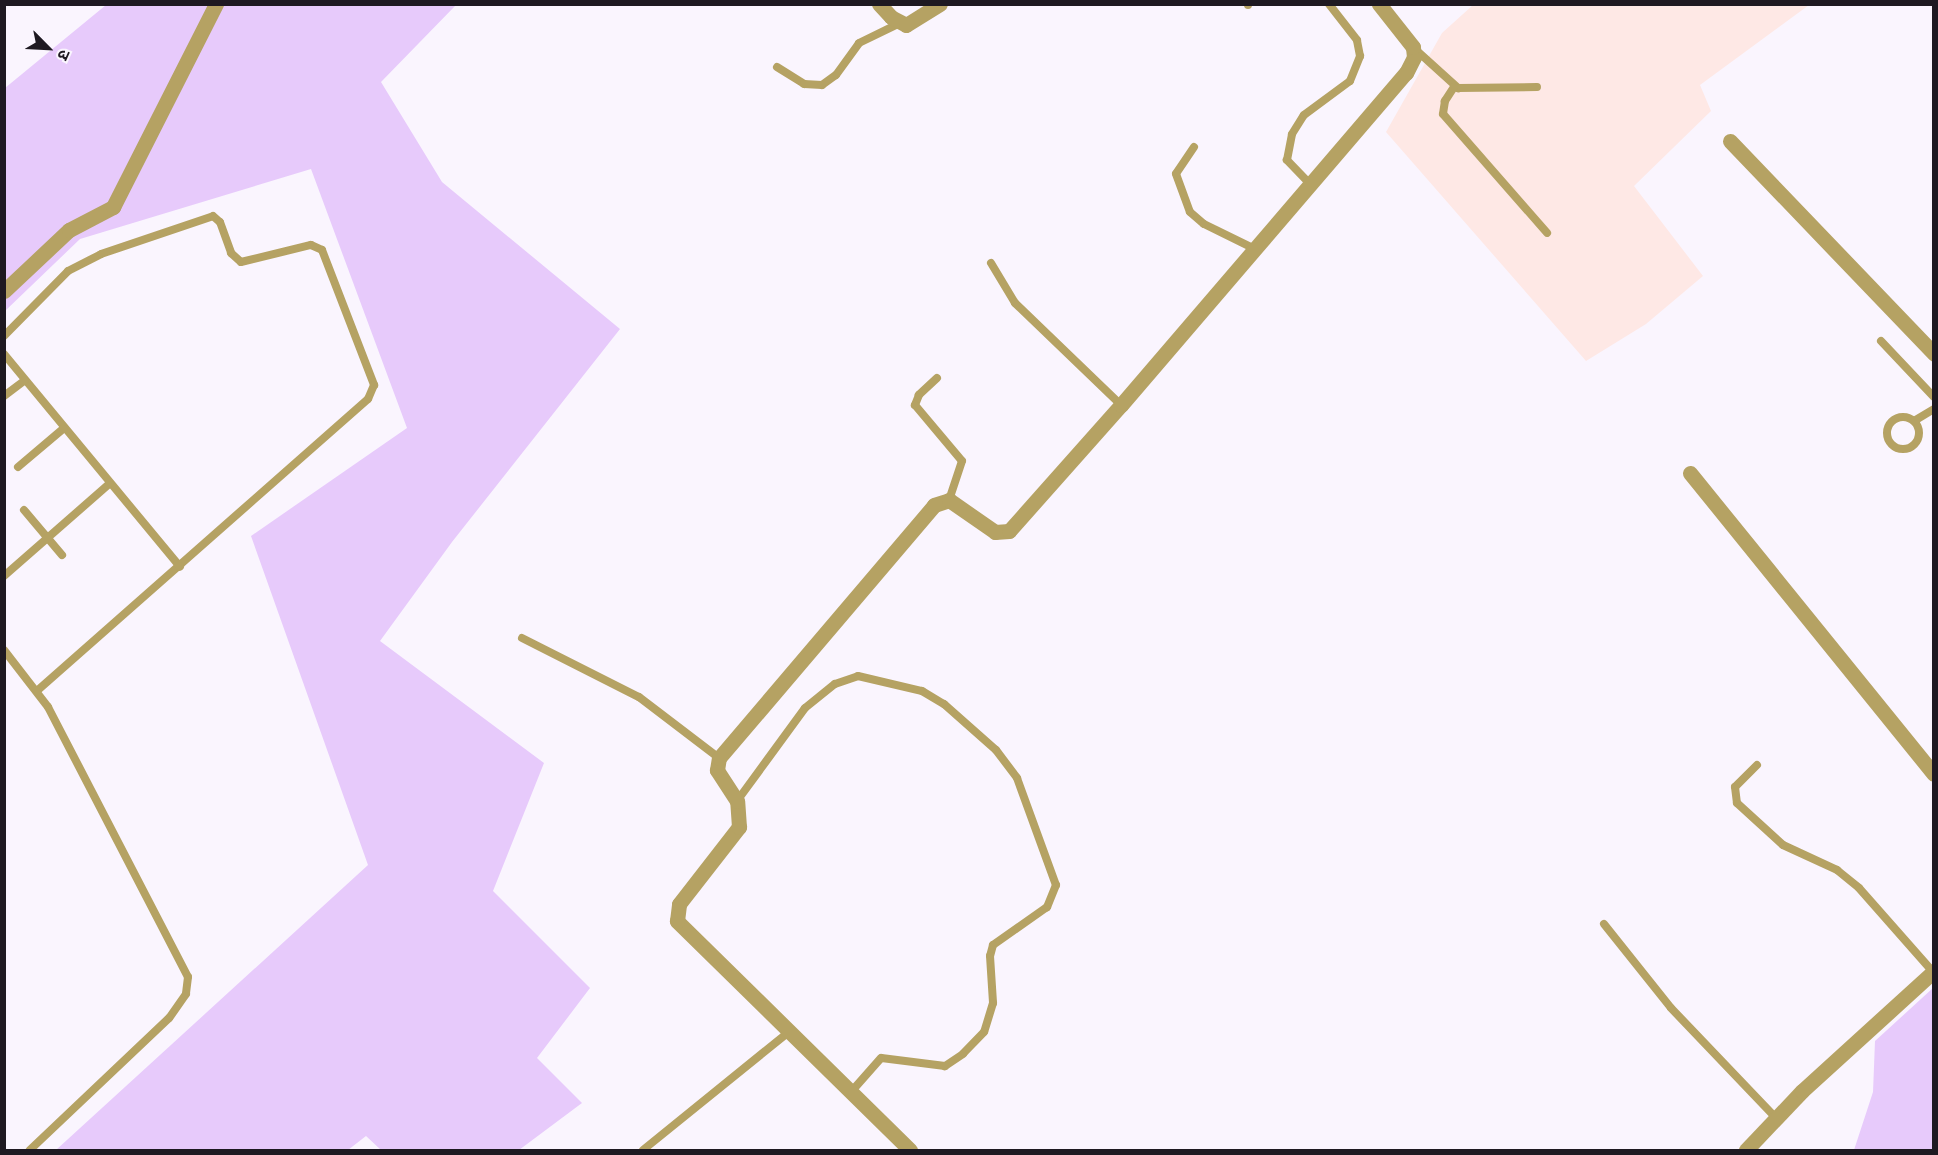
<!DOCTYPE html>
<meta charset="utf-8">
<style>
body{margin:0}
#map{position:relative;width:1938px;height:1155px;overflow:hidden;background:#faf5fe;font-family:Inter,"Noto Sans Devanagari",sans-serif}
div>[style]{position:absolute}
.industrial>*{inset:0;background:#fee8e5}
.green>*{inset:0;background:#e7cafb}
.lane>*{height:8px;margin:-4px;padding:0 4px;transform-origin:4px;border-radius:4px;background:#b5a263}
.lane>.ring{margin:-4px;padding:0;box-sizing:content-box;background:none;border:8px solid #b5a263;border-radius:50%}
.street>*{height:15px;margin:-7.5px;padding:0 7.5px;transform-origin:7.5px;border-radius:7.5px;background:#b5a263}
span{translate:-50% -50%;white-space:nowrap;text-align:center;line-height:1.15;-webkit-text-stroke:5px #faf5fe;paint-order:stroke}
.frame{position:absolute;inset:0;border:6px solid #1e1921;pointer-events:none}
.north{position:absolute;left:18px;top:18px;width:60px;height:60px;-webkit-text-stroke:4px #faf5fe;paint-order:stroke;rotate:114deg;font-size:16px;font-weight:700;line-height:24px;text-align:center;color:#1e1921}
.north::after{content:'';display:block;margin:auto;width:21px;height:27px;background:#1e1921;clip-path:polygon(50% 0,100% 100%,50% 72%,0 100%)}
</style>
<div id="map">
<div class="industrial">
<i style="clip-path:polygon(1473px 5px,1809px 5px,1700px 85px,1711px 111px,1634px 186px,1703px 276px,1646px 324px,1586px 361px,1386px 132px,1442px 33px)"></i>
</div>
<div class="green">
<i style="clip-path:polygon(106px 5px,456px 5px,381px 82px,442px 182px,620px 329px,452px 542px,380px 641px,544px 763px,493px 891px,590px 988px,537px 1058px,582px 1103px,519px 1150px,381px 1150px,366px 1136px,348px 1150px,56px 1150px,368px 865px,251px 536px,407px 428px,311px 169px,80px 239px,5px 311px,5px 88px)"></i>
<i style="clip-path:polygon(1933px 988px,1933px 1150px,1854px 1150px,1873px 1092px,1875px 1041px)"></i>
</div>
<div class="lane">
<i style="left:1248px;top:5px;width:1px;rotate:-90deg"></i>
<i style="left:1416px;top:50px;width:57px;rotate:42.1deg"></i>
<i style="left:1458px;top:88px;width:79px;rotate:-0.7deg"></i>
<i style="left:777px;top:67px;width:32px;rotate:32deg"></i>
<i style="left:804px;top:84px;width:18px;rotate:3deg"></i>
<i style="left:822px;top:85px;width:17px;rotate:-36deg"></i>
<i style="left:836px;top:75px;width:39px;rotate:-54deg"></i>
<i style="left:859px;top:43px;width:46px;rotate:-26deg"></i>
<i style="left:1454px;top:87px;width:17px;rotate:123deg"></i>
<i style="left:1445px;top:101px;width:13px;rotate:99deg"></i>
<i style="left:1443px;top:114px;width:158px;rotate:48.8deg"></i>
<i style="left:1194px;top:147px;width:32px;rotate:124deg"></i>
<i style="left:1176px;top:174px;width:40px;rotate:69.8deg"></i>
<i style="left:1190px;top:212px;width:18px;rotate:41deg"></i>
<i style="left:1204px;top:224px;width:57px;rotate:26.1deg"></i>
<i style="left:1311px;top:185px;width:35px;rotate:-134deg"></i>
<i style="left:1287px;top:160px;width:26px;rotate:-79deg"></i>
<i style="left:1292px;top:134px;width:22px;rotate:-58deg"></i>
<i style="left:1304px;top:115px;width:57px;rotate:-36.5deg"></i>
<i style="left:1350px;top:81px;width:27px;rotate:-68deg"></i>
<i style="left:1360px;top:56px;width:16px;rotate:-101deg"></i>
<i style="left:1357px;top:40px;width:46px;rotate:-127.9deg"></i>
<i style="left:991px;top:263px;width:47px;rotate:59deg"></i>
<i style="left:1015px;top:303px;width:147px;rotate:43.9deg"></i>
<i style="left:4px;top:336px;width:91px;rotate:-45.4deg"></i>
<i style="left:68px;top:271px;width:37px;rotate:-27deg"></i>
<i style="left:101px;top:254px;width:118px;rotate:-18.7deg"></i>
<i style="left:213px;top:216px;width:9px;rotate:41deg"></i>
<i style="left:220px;top:222px;width:33px;rotate:70deg"></i>
<i style="left:231px;top:253px;width:13px;rotate:42deg"></i>
<i style="left:241px;top:262px;width:72px;rotate:-13.7deg"></i>
<i style="left:311px;top:245px;width:12px;rotate:24deg"></i>
<i style="left:322px;top:250px;width:145px;rotate:68.9deg"></i>
<i style="left:374px;top:385px;width:15px;rotate:113deg"></i>
<i style="left:368px;top:399px;width:440px;rotate:138.6deg"></i>
<i style="left:1881px;top:341px;width:77px;rotate:46.6deg"></i>
<i style="left:4px;top:354px;width:276px;rotate:50.4deg"></i>
<i style="left:937px;top:378px;width:25px;rotate:137deg"></i>
<i style="left:919px;top:395px;width:11px;rotate:112deg"></i>
<i style="left:915px;top:405px;width:73px;rotate:50deg"></i>
<i style="left:962px;top:461px;width:41px;rotate:108.4deg"></i>
<i style="left:4px;top:396px;width:26px;rotate:-37deg"></i>
<i class="ring" style="left:1887px;top:417px;width:24px;height:24px"></i>
<i style="left:1914px;top:421px;width:23px;rotate:-31deg"></i>
<i style="left:18px;top:467px;width:59px;rotate:-40.2deg"></i>
<i style="left:24px;top:510px;width:59px;rotate:49.8deg"></i>
<i style="left:4px;top:576px;width:140px;rotate:-41.2deg"></i>
<i style="left:522px;top:638px;width:131px;rotate:26.8deg"></i>
<i style="left:639px;top:697px;width:101px;rotate:37.3deg"></i>
<i style="left:4px;top:650px;width:72px;rotate:52.3deg"></i>
<i style="left:48px;top:707px;width:304px;rotate:62.6deg"></i>
<i style="left:188px;top:977px;width:17px;rotate:97deg"></i>
<i style="left:186px;top:994px;width:29px;rotate:125deg"></i>
<i style="left:169px;top:1018px;width:192px;rotate:136.5deg"></i>
<i style="left:1757px;top:765px;width:31px;rotate:135deg"></i>
<i style="left:1735px;top:787px;width:16px;rotate:83deg"></i>
<i style="left:1737px;top:803px;width:62px;rotate:42.4deg"></i>
<i style="left:1783px;top:845px;width:60px;rotate:24.8deg"></i>
<i style="left:1837px;top:870px;width:28px;rotate:39deg"></i>
<i style="left:1859px;top:888px;width:112px;rotate:48.6deg"></i>
<i style="left:737px;top:801px;width:115px;rotate:-53.8deg"></i>
<i style="left:805px;top:708px;width:38px;rotate:-39deg"></i>
<i style="left:835px;top:684px;width:24px;rotate:-19deg"></i>
<i style="left:858px;top:676px;width:66px;rotate:13.2deg"></i>
<i style="left:922px;top:691px;width:26px;rotate:31deg"></i>
<i style="left:944px;top:704px;width:69px;rotate:41.5deg"></i>
<i style="left:996px;top:750px;width:35px;rotate:53deg"></i>
<i style="left:1017px;top:778px;width:114px;rotate:70deg"></i>
<i style="left:1056px;top:885px;width:24px;rotate:112deg"></i>
<i style="left:1047px;top:907px;width:66px;rotate:144.9deg"></i>
<i style="left:993px;top:945px;width:11px;rotate:105deg"></i>
<i style="left:990px;top:956px;width:47px;rotate:86.3deg"></i>
<i style="left:993px;top:1003px;width:30px;rotate:107deg"></i>
<i style="left:984px;top:1032px;width:30px;rotate:134deg"></i>
<i style="left:963px;top:1054px;width:22px;rotate:146deg"></i>
<i style="left:945px;top:1066px;width:64px;rotate:-172.9deg"></i>
<i style="left:881px;top:1058px;width:45px;rotate:131.4deg"></i>
<i style="left:1604px;top:924px;width:107px;rotate:51.4deg"></i>
<i style="left:1671px;top:1008px;width:152px;rotate:46.3deg"></i>
<i style="left:643px;top:1150px;width:189px;rotate:-39deg"></i>
</div>
<div class="street">
<i style="left:879px;top:4px;width:18px;rotate:47deg"></i>
<i style="left:891px;top:17px;width:17px;rotate:28deg"></i>
<i style="left:906px;top:25px;width:40px;rotate:-32deg"></i>
<i style="left:1730px;top:141px;width:295px;rotate:46.2deg"></i>
<i style="left:4px;top:291px;width:89px;rotate:-43.2deg"></i>
<i style="left:69px;top:230px;width:50px;rotate:-27.6deg"></i>
<i style="left:113px;top:207px;width:228px;rotate:-63.1deg"></i>
<i style="left:1690px;top:473px;width:387px;rotate:51deg"></i>
<i style="left:910px;top:1150px;width:327px;rotate:-135.5deg"></i>
<i style="left:677px;top:921px;width:17px;rotate:-83deg"></i>
<i style="left:679px;top:904px;width:98px;rotate:-52.1deg"></i>
<i style="left:739px;top:827px;width:26px;rotate:-94deg"></i>
<i style="left:737px;top:801px;width:37px;rotate:-123deg"></i>
<i style="left:717px;top:770px;width:12px;rotate:-81deg"></i>
<i style="left:719px;top:758px;width:332px;rotate:-49.6deg"></i>
<i style="left:934px;top:505px;width:16px;rotate:-18deg"></i>
<i style="left:949px;top:500px;width:56px;rotate:34.8deg"></i>
<i style="left:995px;top:532px;width:14px;rotate:-4deg"></i>
<i style="left:1009px;top:531px;width:169px;rotate:-48.4deg"></i>
<i style="left:1121px;top:405px;width:438px;rotate:-49.4deg"></i>
<i style="left:1406px;top:73px;width:18px;rotate:-63deg"></i>
<i style="left:1414px;top:57px;width:10px;rotate:-96deg"></i>
<i style="left:1413px;top:47px;width:55px;rotate:-128.3deg"></i>
<i style="left:1746px;top:1150px;width:81px;rotate:-46.5deg"></i>
<i style="left:1802px;top:1091px;width:178px;rotate:-42.3deg"></i>
</div>
<div class="frame"></div>
<div class="north">उ</div>
</div>
